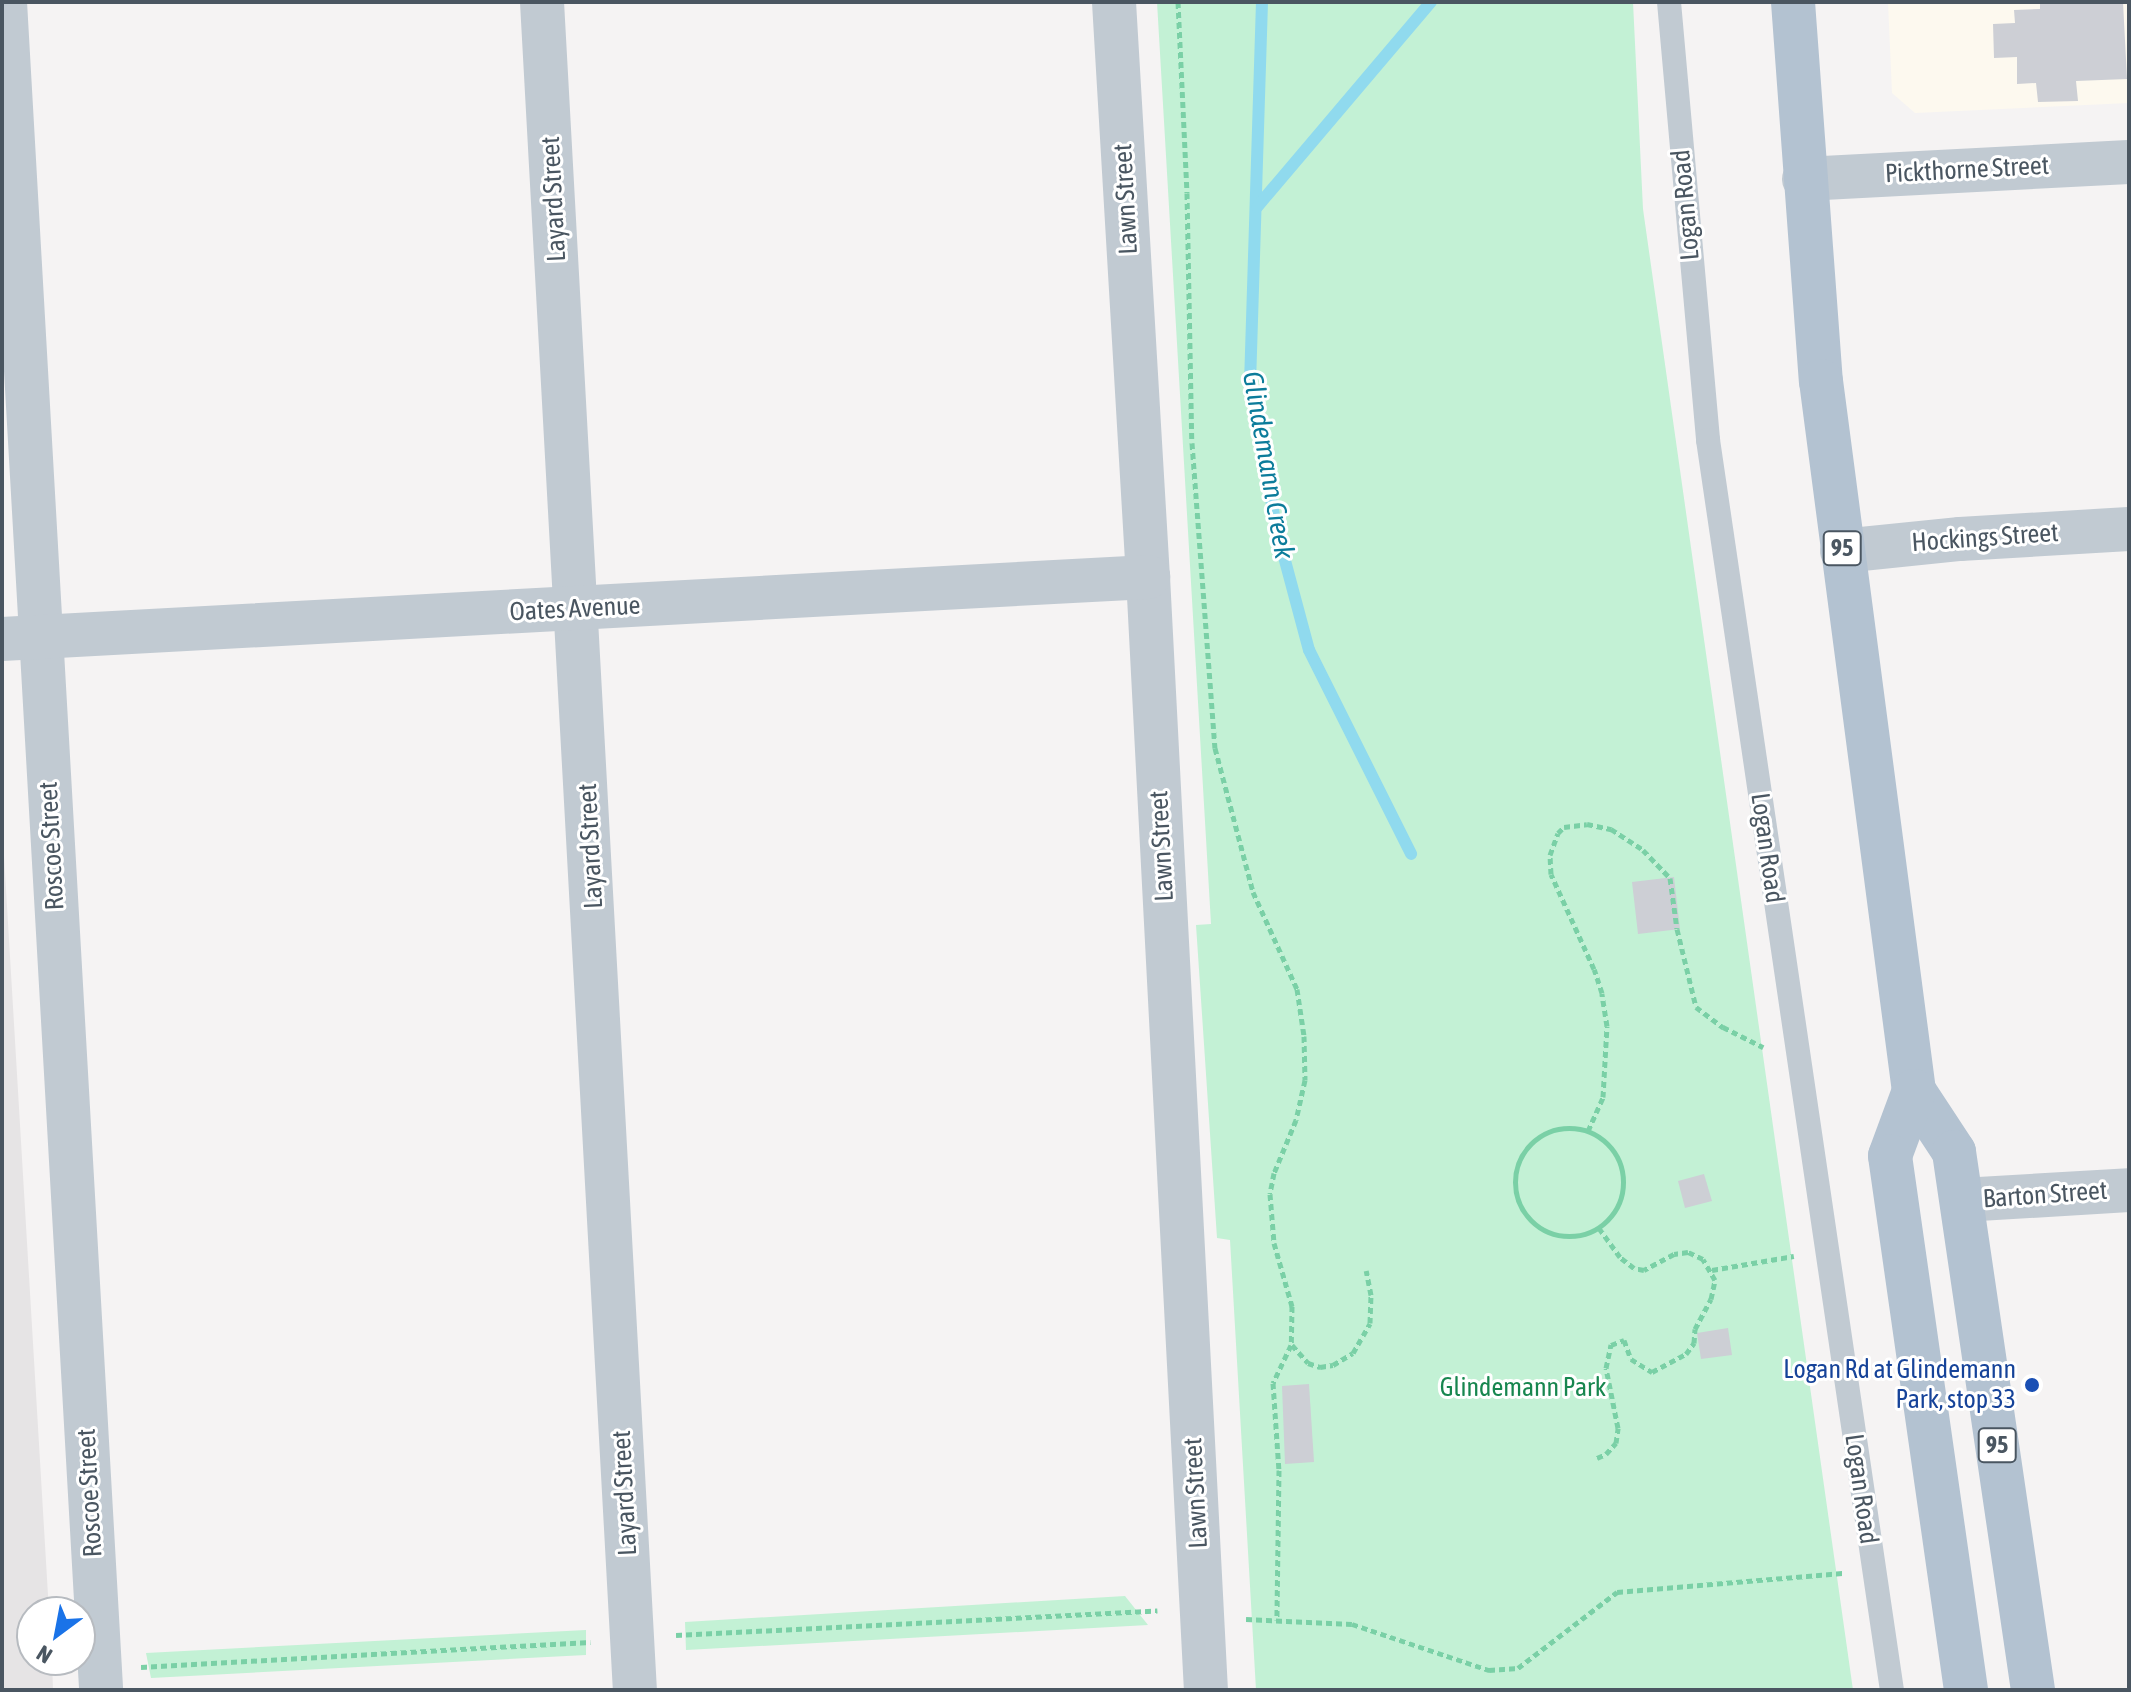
<!DOCTYPE html>
<style>
body{margin:0}
#map{position:relative;width:2131px;height:1692px;overflow:hidden;background:#f5f3f3;font-family:"Asap Condensed",sans-serif}
div>[style]{position:absolute}
.commercial>*{inset:0;background:#fdf9ef}
.education>*{inset:0;background:#e6e4e5}
.green>*{inset:0;background:#c3f1d5}
.stream>*{height:12px;margin:-6px;padding:0 6px;transform-origin:6px;border-radius:6px;background:#90daee}
.building>*{inset:0;background:#cdcfd5}
.path>*{height:5px;margin-top:-2.5px;transform-origin:0;background:repeating-linear-gradient(90deg,#7ad0a6 0 6px,transparent 0 10px)}
.path>.ring{margin:-2.5px;padding:0;box-sizing:content-box;background:none;border:5px solid #7ad0a6;border-radius:50%}
.lane>*{height:24px;margin:-12px;padding:0 12px;transform-origin:12px;border-radius:12px;background:#c1cad2}
.street>*{height:44px;margin:-22px;padding:0 22px;transform-origin:22px;border-radius:22px;background:#c1cad2}
.primary>*{height:44px;margin:-22px;padding:0 22px;transform-origin:22px;border-radius:22px;background:#b3c2d1}
.dots>*{width:22px;height:22px;translate:-50% -50%;box-sizing:border-box;border:4px solid #fff;border-radius:50%}
span{translate:-50% -50%;white-space:nowrap;text-align:center;line-height:1.15;-webkit-text-stroke:6px #fff;paint-order:stroke}
.shield-label span{padding:2px 6px;background:#fff;border:2px solid;border-radius:6px;-webkit-text-stroke-width:0}
.shield-label{font-size:24px;color:#4a5661;font-weight:700}
.street-label{font-size:26px;color:#4a5661}
.transit-label{font-size:26px;color:#164399}
.right{translate:-100% -50%;text-align:right}
.park-label{font-size:26px;color:#17864f}
.water-label{font-size:28px;color:#0c7c9b;font-style:italic}
.frame{position:absolute;inset:0;border:4px solid #4a5661;pointer-events:none}
.north{position:absolute;left:16px;top:1596px;width:80px;height:80px;box-sizing:border-box;background:#fff;border:2px solid #b7bbc0;border-radius:50%;rotate:212deg;font-size:22px;font-weight:700;line-height:32px;text-align:center;color:#4a5661}
.north::after{content:'';display:block;margin:auto;width:28px;height:36px;background:#1a73e8;clip-path:polygon(50% 0,100% 100%,50% 72%,0 100%)}
</style>
<div id="map">
<div class="commercial">
<i style="clip-path:polygon(1888px 2px,2129px 2px,2129px 103px,1915px 113px,1892px 93px)"></i>
</div>
<div class="education">
<i style="clip-path:polygon(2px 822px,49px 1612px,32px 1612px,32px 1660px,52px 1660px,53px 1690px,2px 1690px)"></i>
</div>
<div class="green">
<i style="clip-path:polygon(1157px 2px,1633px 2px,1643px 209px,1853px 1690px,1256px 1690px,1230px 1240px,1217px 1238px,1196px 925px,1211px 924px)"></i>
<i style="clip-path:polygon(1125px 1596px,1148px 1625px,686px 1650px,685px 1622px)"></i>
<i style="clip-path:polygon(586px 1630px,586px 1655px,151px 1678px,146px 1653px)"></i>
</div>
<div class="stream">
<i style="left:1262px;top:2px;width:380px;rotate:91.8deg"></i>
<i style="left:1250px;top:382px;width:147px;rotate:79.8deg"></i>
<i style="left:1276px;top:527px;width:127px;rotate:75deg"></i>
<i style="left:1309px;top:650px;width:228px;rotate:63.4deg"></i>
<i style="left:1257px;top:207px;width:269px;rotate:-49.7deg"></i>
</div>
<div class="building">
<i style="clip-path:polygon(2040px 2px,2123px 2px,2127px 79px,2076px 81px,2078px 101px,2038px 102px,2036px 83px,2017px 84px,2017px 57px,1994px 58px,1993px 24px,2015px 23px,2014px 10px,2040px 9px)"></i>
<i style="clip-path:polygon(1674px 877px,1680px 929px,1638px 934px,1632px 882px)"></i>
<i style="clip-path:polygon(1704px 1174px,1712px 1201px,1685px 1208px,1678px 1181px)"></i>
<i style="clip-path:polygon(1728px 1328px,1732px 1355px,1701px 1359px,1697px 1333px)"></i>
<i style="clip-path:polygon(1309px 1384px,1314px 1462px,1285px 1464px,1282px 1386px)"></i>
</div>
<div class="path">
<i style="left:1178px;top:2px;width:191px;rotate:87.3deg"></i>
<i style="left:1187px;top:193px;width:250px;rotate:88.9deg"></i>
<i style="left:1192px;top:443px;width:306px;rotate:85.7deg"></i>
<i style="left:1215px;top:748px;width:149px;rotate:75.2deg"></i>
<i style="left:1253px;top:892px;width:107px;rotate:65.6deg"></i>
<i style="left:1297px;top:989px;width:48px;rotate:81.5deg"></i>
<i style="left:1304px;top:1036px;width:44px;rotate:88.7deg"></i>
<i style="left:1305px;top:1080px;width:41px;rotate:102.7deg"></i>
<i style="left:1296px;top:1120px;width:57px;rotate:112.5deg"></i>
<i style="left:1274px;top:1173px;width:21px;rotate:101deg"></i>
<i style="left:1270px;top:1194px;width:49px;rotate:85.3deg"></i>
<i style="left:1274px;top:1243px;width:66px;rotate:74.1deg"></i>
<i style="left:1292px;top:1306px;width:39px;rotate:91deg"></i>
<i style="left:1291px;top:1345px;width:42px;rotate:115.3deg"></i>
<i style="left:1273px;top:1383px;width:87px;rotate:86.1deg"></i>
<i style="left:1279px;top:1470px;width:150px;rotate:90.8deg"></i>
<i class="ring" style="left:1515px;top:1128px;width:103px;height:103px"></i>
<i style="left:1588px;top:1131px;width:37px;rotate:-66deg"></i>
<i style="left:1603px;top:1097px;width:71px;rotate:-86.8deg"></i>
<i style="left:1607px;top:1026px;width:33px;rotate:-99deg"></i>
<i style="left:1602px;top:993px;width:25px;rotate:-108deg"></i>
<i style="left:1594px;top:969px;width:104px;rotate:-114.4deg"></i>
<i style="left:1551px;top:874px;width:19px;rotate:-93deg"></i>
<i style="left:1550px;top:855px;width:23px;rotate:-70deg"></i>
<i style="left:1558px;top:833px;width:8px;rotate:-45deg"></i>
<i style="left:1564px;top:827px;width:23px;rotate:-7deg"></i>
<i style="left:1587px;top:824px;width:25px;rotate:12deg"></i>
<i style="left:1611px;top:829px;width:38px;rotate:33deg"></i>
<i style="left:1643px;top:850px;width:39px;rotate:46deg"></i>
<i style="left:1670px;top:878px;width:51px;rotate:82.2deg"></i>
<i style="left:1677px;top:929px;width:80px;rotate:76.3deg"></i>
<i style="left:1696px;top:1007px;width:34px;rotate:37deg"></i>
<i style="left:1723px;top:1027px;width:45px;rotate:26.6deg"></i>
<i style="left:1712px;top:1270px;width:83px;rotate:-9.7deg"></i>
<i style="left:1292px;top:1345px;width:24px;rotate:48deg"></i>
<i style="left:1308px;top:1363px;width:13px;rotate:18deg"></i>
<i style="left:1320px;top:1367px;width:13px;rotate:-9deg"></i>
<i style="left:1333px;top:1365px;width:23px;rotate:-31deg"></i>
<i style="left:1353px;top:1353px;width:34px;rotate:-60deg"></i>
<i style="left:1370px;top:1323px;width:28px;rotate:-88deg"></i>
<i style="left:1371px;top:1295px;width:25px;rotate:-101deg"></i>
<i style="left:1597px;top:1458px;width:10px;rotate:-24deg"></i>
<i style="left:1606px;top:1454px;width:15px;rotate:-48deg"></i>
<i style="left:1616px;top:1443px;width:15px;rotate:-82deg"></i>
<i style="left:1618px;top:1428px;width:61px;rotate:-101.3deg"></i>
<i style="left:1606px;top:1368px;width:24px;rotate:-78deg"></i>
<i style="left:1611px;top:1345px;width:14px;rotate:-21deg"></i>
<i style="left:1624px;top:1340px;width:20px;rotate:70deg"></i>
<i style="left:1631px;top:1359px;width:25px;rotate:32deg"></i>
<i style="left:1652px;top:1372px;width:38px;rotate:-28deg"></i>
<i style="left:1686px;top:1354px;width:14px;rotate:-54deg"></i>
<i style="left:1694px;top:1343px;width:14px;rotate:-86deg"></i>
<i style="left:1695px;top:1329px;width:34px;rotate:-62deg"></i>
<i style="left:1711px;top:1299px;width:19px;rotate:-78deg"></i>
<i style="left:1715px;top:1280px;width:24px;rotate:-120deg"></i>
<i style="left:1703px;top:1259px;width:17px;rotate:-155deg"></i>
<i style="left:1688px;top:1252px;width:14px;rotate:172deg"></i>
<i style="left:1674px;top:1254px;width:34px;rotate:152deg"></i>
<i style="left:1644px;top:1270px;width:10px;rotate:-169deg"></i>
<i style="left:1634px;top:1268px;width:18px;rotate:-142deg"></i>
<i style="left:1620px;top:1257px;width:36px;rotate:-126deg"></i>
<i style="left:1246px;top:1619px;width:106px;rotate:2.7deg"></i>
<i style="left:1352px;top:1624px;width:145px;rotate:18.6deg"></i>
<i style="left:1489px;top:1670px;width:29px;rotate:-4deg"></i>
<i style="left:1518px;top:1668px;width:125px;rotate:-37.5deg"></i>
<i style="left:1617px;top:1592px;width:226px;rotate:-4.8deg"></i>
<i style="left:676px;top:1635px;width:482px;rotate:-2.9deg"></i>
<i style="left:141px;top:1667px;width:450px;rotate:-3.2deg"></i>
</div>
<div class="lane">
<i style="left:1669px;top:2px;width:440px;rotate:84.9deg"></i>
<i style="left:1708px;top:440px;width:1263px;rotate:81.63deg"></i>
</div>
<div class="street">
<i style="left:5px;top:2px;width:1691px;rotate:86.74deg"></i>
<i style="left:542px;top:2px;width:1691px;rotate:86.85deg"></i>
<i style="left:1114px;top:2px;width:576px;rotate:86.62deg"></i>
<i style="left:1148px;top:577px;width:1115px;rotate:87.02deg"></i>
<i style="left:1804px;top:179px;width:325px;rotate:-3deg"></i>
<i style="left:1842px;top:551px;width:119px;rotate:-5.8deg"></i>
<i style="left:1960px;top:539px;width:169px;rotate:-3.4deg"></i>
<i style="left:2px;top:639px;width:1148px;rotate:-3.1deg"></i>
<i style="left:1962px;top:1200px;width:167px;rotate:-3.4deg"></i>
</div>
<div class="primary">
<i style="left:1793px;top:2px;width:380px;rotate:85.8deg"></i>
<i style="left:1821px;top:381px;width:716px;rotate:82.54deg"></i>
<i style="left:1914px;top:1091px;width:73px;rotate:56.7deg"></i>
<i style="left:1954px;top:1152px;width:544px;rotate:81.65deg"></i>
<i style="left:1914px;top:1091px;width:69px;rotate:110.3deg"></i>
<i style="left:1890px;top:1156px;width:539px;rotate:81.9deg"></i>
</div>
<div class="dots">
<i style="left:2032px;top:1385px;background:#1a4fb4"></i>
</div>
<div class="shield-label">
<span style="left:1842px;top:548px">95</span>
<span style="left:1997px;top:1445px">95</span>
</div>
<div class="street-label">
<span style="left:1967px;top:170px;rotate:-3deg">Pickthorne Street</span>
<span style="left:554px;top:199px;rotate:-93deg">Layard Street</span>
<span style="left:1126px;top:199px;rotate:-93deg">Lawn Street</span>
<span style="left:1686px;top:205px;rotate:-95deg">Logan Road</span>
<span style="left:1985px;top:538px;rotate:-4deg">Hockings Street</span>
<span style="left:575px;top:609px;rotate:-3deg">Oates Avenue</span>
<span style="left:52px;top:846px;rotate:-93deg">Roscoe Street</span>
<span style="left:591px;top:846px;rotate:-93deg">Layard Street</span>
<span style="left:1162px;top:846px;rotate:-93deg">Lawn Street</span>
<span style="left:1767px;top:848px;rotate:82deg">Logan Road</span>
<span style="left:2045px;top:1195px;rotate:-4deg">Barton Street</span>
<span style="left:1861px;top:1489px;rotate:82deg">Logan Road</span>
<span style="left:90px;top:1493px;rotate:-93deg">Roscoe Street</span>
<span style="left:625px;top:1493px;rotate:-93deg">Layard Street</span>
<span style="left:1196px;top:1493px;rotate:-93deg">Lawn Street</span>
</div>
<div class="transit-label">
<span class="right" style="left:2016px;top:1385px">Logan Rd at Glindemann<br>Park, stop 33</span>
</div>
<div class="park-label">
<span style="left:1523px;top:1388px">Glindemann Park</span>
</div>
<div class="water-label">
<span style="left:1269px;top:465px;rotate:80deg">Glindemann Creek</span>
</div>
<div class="frame"></div>
<div class="north">N</div>
</div>
